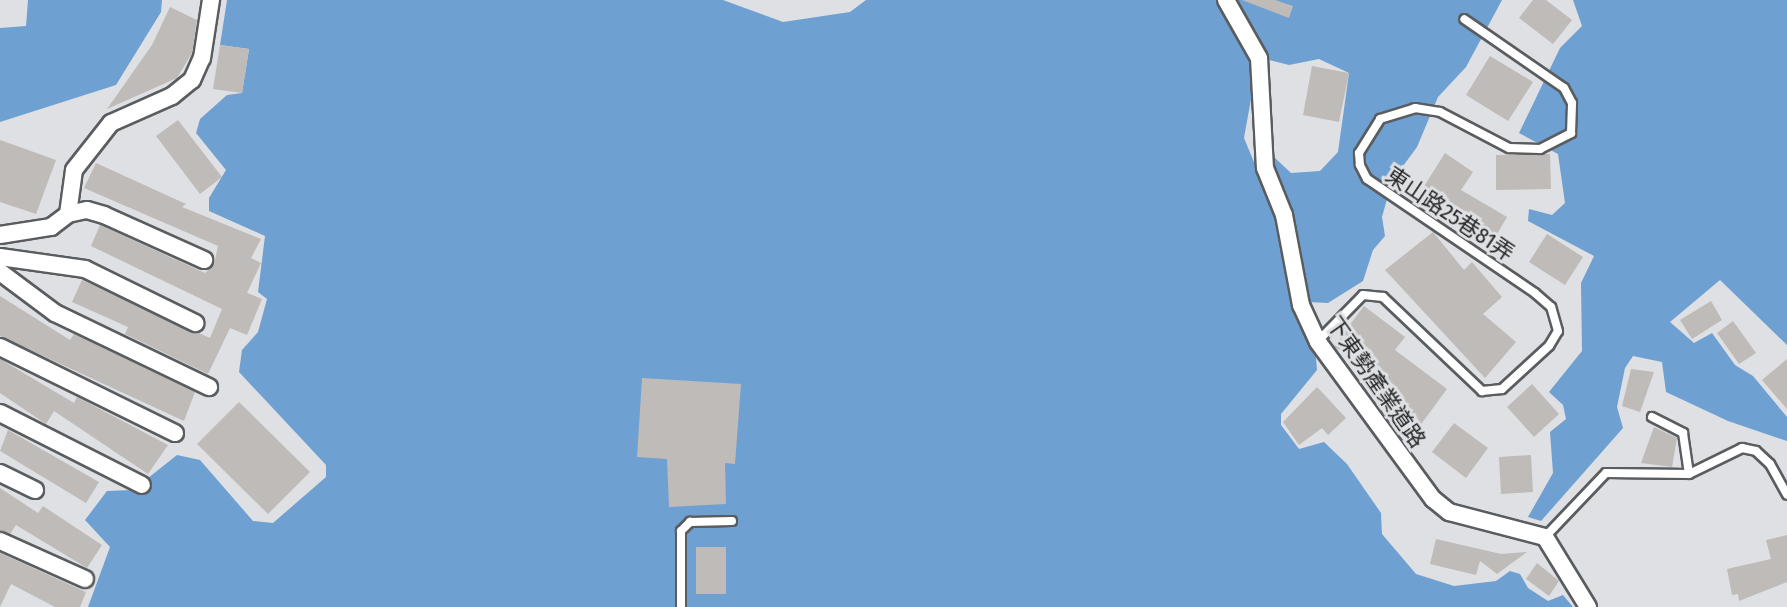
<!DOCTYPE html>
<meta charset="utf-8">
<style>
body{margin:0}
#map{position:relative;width:1787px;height:607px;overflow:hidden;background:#dee0e3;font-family:"Fira Sans Condensed","Noto Sans TC",sans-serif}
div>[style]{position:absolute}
.forest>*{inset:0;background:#6ea0d2}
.building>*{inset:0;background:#bebbb8}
.roads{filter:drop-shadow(2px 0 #5a5d5f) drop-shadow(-2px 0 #5a5d5f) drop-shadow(0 2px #5a5d5f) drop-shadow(0 -2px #5a5d5f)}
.lane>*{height:8px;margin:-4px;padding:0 4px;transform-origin:4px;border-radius:4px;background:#fff}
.street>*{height:16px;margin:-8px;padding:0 8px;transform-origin:8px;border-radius:8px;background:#fff}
span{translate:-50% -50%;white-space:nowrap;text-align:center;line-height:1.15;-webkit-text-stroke:6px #dee0e3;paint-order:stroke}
.street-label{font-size:22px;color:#232425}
</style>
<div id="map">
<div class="forest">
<i style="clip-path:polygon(28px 0,162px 0,161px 12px,116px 85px,0 122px,0 28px,26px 26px)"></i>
<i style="clip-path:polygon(227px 0,723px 0,783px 22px,850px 12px,866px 0,1217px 0,1250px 60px,1253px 88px,1244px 138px,1278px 220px,1303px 329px,1316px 358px,1317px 370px,1281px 414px,1281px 425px,1299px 449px,1324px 442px,1347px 464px,1381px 513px,1382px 534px,1416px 574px,1454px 586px,1496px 581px,1510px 571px,1520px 574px,1528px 588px,1548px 601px,1563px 595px,1573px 607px,88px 607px,110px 547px,85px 520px,107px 491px,133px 490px,177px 455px,200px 460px,253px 521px,273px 523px,326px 477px,326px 465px,239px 372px,242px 350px,258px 332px,267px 299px,258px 292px,265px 236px,209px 211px,209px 198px,226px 170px,196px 133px,200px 119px,227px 95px,242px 93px,249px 49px,220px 45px)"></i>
<i style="clip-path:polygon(1235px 0,1502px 0,1466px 67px,1438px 97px,1417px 147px,1392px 181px,1382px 217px,1385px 236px,1373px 250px,1363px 281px,1328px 303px,1308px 302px,1267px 162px,1274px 157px,1291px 173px,1320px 171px,1338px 152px,1349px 73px,1319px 59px,1289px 65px,1265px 59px)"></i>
<i style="clip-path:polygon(1573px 0,1787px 0,1787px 345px,1720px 280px,1670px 322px,1694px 343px,1712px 333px,1735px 365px,1753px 376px,1787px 417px,1787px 441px,1728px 421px,1666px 392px,1662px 362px,1633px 356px,1625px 368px,1617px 407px,1623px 428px,1541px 521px,1528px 517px,1553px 473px,1550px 432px,1566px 419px,1563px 405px,1549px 392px,1582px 351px,1581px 283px,1594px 256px,1528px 221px,1529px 209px,1552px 215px,1565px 203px,1558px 154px,1519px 133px,1560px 48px,1582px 26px)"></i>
</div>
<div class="building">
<i style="clip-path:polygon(1242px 0,1275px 0,1293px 6px,1289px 18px)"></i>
<i style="clip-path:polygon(1533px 0,1546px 0,1572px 20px,1553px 44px,1519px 18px)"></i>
<i style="clip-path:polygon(170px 7px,197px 20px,192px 53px,177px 78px,107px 109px,152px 45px)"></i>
<i style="clip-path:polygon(220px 45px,249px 49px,242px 93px,213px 89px)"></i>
<i style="clip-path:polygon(1490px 56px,1533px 82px,1508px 121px,1466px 95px)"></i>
<i style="clip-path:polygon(1312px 66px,1349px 73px,1339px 122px,1303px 115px)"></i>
<i style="clip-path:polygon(178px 120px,222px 177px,200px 194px,156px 136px)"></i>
<i style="clip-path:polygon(0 140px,56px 160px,36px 214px,0 202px)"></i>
<i style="clip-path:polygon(1445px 153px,1473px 172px,1461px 190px,1507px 217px,1490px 246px,1460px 228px,1467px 216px,1423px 188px)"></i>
<i style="clip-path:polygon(1550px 154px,1551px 189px,1496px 190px,1496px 155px)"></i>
<i style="clip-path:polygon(96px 163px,186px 204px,182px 207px,261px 239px,251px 258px,261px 263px,247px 293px,262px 299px,247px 335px,230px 328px,208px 374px,125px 334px,128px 327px,72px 302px,82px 280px,210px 338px,222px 309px,91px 246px,100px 225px,205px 273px,214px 265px,218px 246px,84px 188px)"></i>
<i style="clip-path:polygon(1433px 232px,1464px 270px,1472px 262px,1502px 297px,1483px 314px,1516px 342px,1485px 378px,1385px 270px)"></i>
<i style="clip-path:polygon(1547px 234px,1583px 257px,1565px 285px,1529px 262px)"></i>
<i style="clip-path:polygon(0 296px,70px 340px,74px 334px,195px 392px,184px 421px,0 336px)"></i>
<i style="clip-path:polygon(1711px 301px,1722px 320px,1692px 339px,1680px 320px)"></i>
<i style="clip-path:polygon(1364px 306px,1405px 337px,1395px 350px,1447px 389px,1419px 427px,1382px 399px,1389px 390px,1334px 346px)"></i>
<i style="clip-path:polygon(1733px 321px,1756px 353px,1739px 364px,1717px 333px)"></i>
<i style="clip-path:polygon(0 359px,74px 403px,77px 397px,168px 445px,148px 474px,54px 411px,46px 424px,0 393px)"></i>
<i style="clip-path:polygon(1787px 359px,1787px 409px,1762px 380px)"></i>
<i style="clip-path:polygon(1631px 369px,1654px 372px,1640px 412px,1622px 406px)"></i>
<i style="clip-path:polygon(642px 378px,741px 384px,735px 464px,725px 463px,726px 504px,669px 507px,667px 459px,637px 457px)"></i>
<i style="clip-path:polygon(1532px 384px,1559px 414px,1534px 437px,1507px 407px)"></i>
<i style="clip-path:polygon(1317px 387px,1346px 418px,1328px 435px,1322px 428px,1299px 445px,1283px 422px)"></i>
<i style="clip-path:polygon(239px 402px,310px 472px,268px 514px,197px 444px)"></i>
<i style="clip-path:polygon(1454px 423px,1488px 448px,1466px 478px,1432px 452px)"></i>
<i style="clip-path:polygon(1654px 427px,1677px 438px,1672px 467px,1641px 463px)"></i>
<i style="clip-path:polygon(8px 430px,99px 482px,86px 503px,0 451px)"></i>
<i style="clip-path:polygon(1531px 455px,1533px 492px,1501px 494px,1499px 457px)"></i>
<i style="clip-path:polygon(0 488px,38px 513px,43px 506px,102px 545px,87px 568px,16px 525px,10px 534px,0 530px)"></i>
<i style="clip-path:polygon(1787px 535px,1787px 582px,1739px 601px,1738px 594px,1732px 595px,1727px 569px,1771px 559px,1766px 540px)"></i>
<i style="clip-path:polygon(1436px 539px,1501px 554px,1527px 552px,1497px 574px,1480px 561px,1476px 575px,1430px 564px)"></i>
<i style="clip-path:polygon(696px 547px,726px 547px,726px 594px,696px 594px)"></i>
<i style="clip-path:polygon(0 553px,86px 592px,80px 607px,55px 607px,11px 584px,0 607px)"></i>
<i style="clip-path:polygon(1537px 563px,1559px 581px,1549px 596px,1526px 579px)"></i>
</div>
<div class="roads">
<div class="lane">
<i style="left:1318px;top:341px;width:64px;rotate:-45.6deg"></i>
<i style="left:1363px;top:295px;width:20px;rotate:6deg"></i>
<i style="left:1383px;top:297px;width:137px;rotate:43.5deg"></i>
<i style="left:1482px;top:391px;width:20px;rotate:-6deg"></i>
<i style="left:1502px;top:389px;width:64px;rotate:-42.5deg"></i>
<i style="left:1549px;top:346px;width:17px;rotate:-59deg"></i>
<i style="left:1558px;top:331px;width:25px;rotate:-106deg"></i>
<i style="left:1551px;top:307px;width:21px;rotate:-139deg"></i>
<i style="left:1535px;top:293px;width:203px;rotate:-145.8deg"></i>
<i style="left:1367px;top:179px;width:16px;rotate:-117deg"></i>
<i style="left:1360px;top:165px;width:12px;rotate:-95deg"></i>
<i style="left:1359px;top:153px;width:40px;rotate:-58deg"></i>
<i style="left:1380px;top:119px;width:37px;rotate:-17deg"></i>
<i style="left:1415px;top:108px;width:25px;rotate:9deg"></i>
<i style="left:1440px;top:112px;width:78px;rotate:27.6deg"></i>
<i style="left:1509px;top:148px;width:31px;rotate:2deg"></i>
<i style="left:1540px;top:149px;width:35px;rotate:-27deg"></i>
<i style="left:1571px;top:133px;width:30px;rotate:-88deg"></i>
<i style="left:1572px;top:103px;width:17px;rotate:-118deg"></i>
<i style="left:1564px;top:88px;width:121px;rotate:-145.4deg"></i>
<i style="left:1652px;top:417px;width:35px;rotate:27deg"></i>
<i style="left:1683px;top:433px;width:41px;rotate:81.7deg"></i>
<i style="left:1545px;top:537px;width:88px;rotate:-46.4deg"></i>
<i style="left:1606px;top:473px;width:83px;rotate:0.7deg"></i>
<i style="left:1689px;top:474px;width:59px;rotate:-26.1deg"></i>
<i style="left:1742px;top:448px;width:14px;rotate:12deg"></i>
<i style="left:1756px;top:451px;width:19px;rotate:43deg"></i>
<i style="left:1770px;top:464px;width:35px;rotate:61deg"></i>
<i style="left:681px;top:607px;width:76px;rotate:-90deg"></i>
<i style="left:681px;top:531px;width:13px;rotate:-45deg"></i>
<i style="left:690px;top:522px;width:42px;rotate:-1.4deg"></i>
</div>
<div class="street">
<i style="left:1226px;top:0;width:67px;rotate:60.4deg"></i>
<i style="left:1259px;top:58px;width:110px;rotate:86.9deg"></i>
<i style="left:1265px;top:168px;width:51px;rotate:68deg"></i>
<i style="left:1284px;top:215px;width:92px;rotate:79.3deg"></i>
<i style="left:1301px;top:305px;width:41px;rotate:65.3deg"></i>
<i style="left:1318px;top:342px;width:195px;rotate:53.8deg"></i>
<i style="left:1433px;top:499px;width:21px;rotate:39deg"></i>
<i style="left:1449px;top:512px;width:99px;rotate:14.6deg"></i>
<i style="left:1545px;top:537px;width:82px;rotate:58.4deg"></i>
<i style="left:68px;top:214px;width:19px;rotate:-12deg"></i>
<i style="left:87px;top:210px;width:18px;rotate:16deg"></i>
<i style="left:104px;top:215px;width:110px;rotate:24.2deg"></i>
<i style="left:0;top:235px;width:52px;rotate:-8.9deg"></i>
<i style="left:51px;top:227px;width:21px;rotate:-37deg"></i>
<i style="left:68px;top:214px;width:44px;rotate:-82.2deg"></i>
<i style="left:74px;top:170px;width:60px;rotate:-51.8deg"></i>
<i style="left:111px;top:123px;width:67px;rotate:-23.9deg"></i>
<i style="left:172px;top:96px;width:26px;rotate:-39deg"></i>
<i style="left:192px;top:80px;width:24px;rotate:-66deg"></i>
<i style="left:202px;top:58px;width:59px;rotate:-81.2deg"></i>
<i style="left:0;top:257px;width:86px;rotate:8deg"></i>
<i style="left:85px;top:269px;width:123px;rotate:26.1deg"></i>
<i style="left:0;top:272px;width:69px;rotate:36.7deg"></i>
<i style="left:55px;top:313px;width:171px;rotate:25.7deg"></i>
<i style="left:0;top:347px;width:195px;rotate:26.2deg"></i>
<i style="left:0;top:413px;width:159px;rotate:26.9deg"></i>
<i style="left:0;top:473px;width:39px;rotate:26deg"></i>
<i style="left:0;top:541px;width:93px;rotate:24.1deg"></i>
</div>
</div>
<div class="street-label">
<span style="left:1450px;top:214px;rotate:34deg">東山路25巷81弄</span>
<span style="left:1376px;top:382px;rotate:55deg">下東勢產業道路</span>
</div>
</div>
